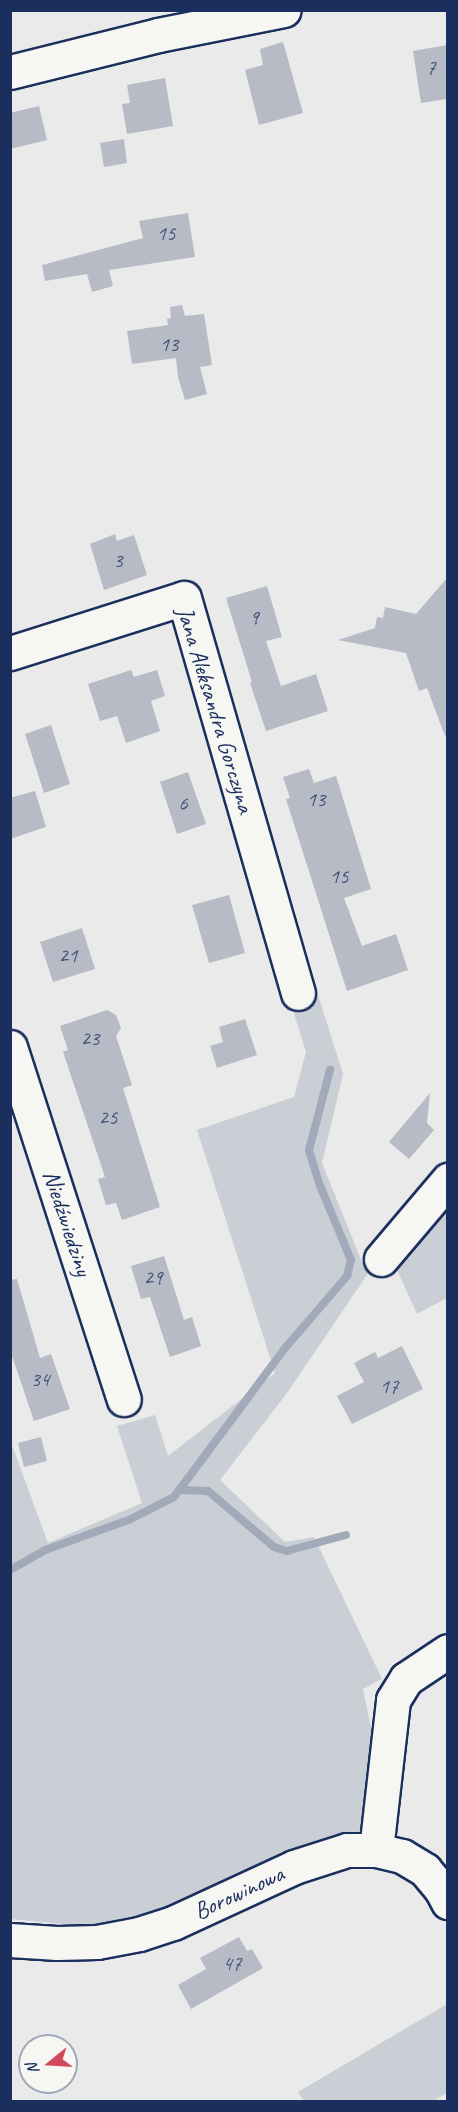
<!DOCTYPE html>
<meta charset="utf-8">
<style>
body{margin:0}
#map{position:relative;width:458px;height:2112px;overflow:hidden;background:#e9eae9;font-family:Caveat,sans-serif}
div>[style]{position:absolute}
.green>*{inset:0;background:#caced5}
.stream>*{height:8px;margin:-4px;padding:0 4px;transform-origin:4px;border-radius:4px;background:#a2aaba}
.building>*{inset:0;background:#b6bbc6}
.roads{filter:drop-shadow(2px 0 #1b2f5e) drop-shadow(-2px 0 #1b2f5e) drop-shadow(0 2px #1b2f5e) drop-shadow(0 -2px #1b2f5e)}
.minor>*{height:33px;margin:-16.5px;padding:0 16.5px;transform-origin:16.5px;border-radius:16.5px;background:#f6f6f2}
span{translate:-50% -50%;white-space:nowrap;text-align:center;line-height:1.15;-webkit-text-stroke:5px #f6f6f2;paint-order:stroke}
.number-label{font-size:21px;color:#425278}
.number-label span{-webkit-text-stroke-width:0}
.street-label{font-size:24px;color:#1b2f5e}
.frame{position:absolute;inset:0;border:12px solid #1b2f5e;pointer-events:none}
.north{position:absolute;left:18px;top:2034px;width:60px;height:60px;box-sizing:border-box;background:#f6f6f2;border:2px solid #9ea6b7;border-radius:50%;rotate:252deg;font-size:16px;font-weight:700;line-height:24px;text-align:center;color:#1b2f5e}
.north::after{content:'';display:block;margin:auto;width:21px;height:27px;background:#d1495b;clip-path:polygon(50% 0,100% 100%,50% 72%,0 100%)}
</style>
<div id="map">
<div class="green">
<i style="clip-path:polygon(318px 995px,343px 1074px,322px 1163px,362px 1262px,369px 1272px,287px 1393px,220px 1480px,285px 1542px,314px 1537px,382px 1679px,363px 1689px,377px 1756px,375px 1811px,361px 1832px,176px 1907px,105px 1928px,11px 1919px,10px 1440px,48px 1543px,142px 1503px,117px 1426px,155px 1415px,168px 1456px,275px 1373px,197px 1130px,294px 1097px,306px 1052px,291px 1004px)"></i>
<i style="clip-path:polygon(447px 1197px,447px 1298px,417px 1314px,393px 1261px)"></i>
<i style="clip-path:polygon(447px 2004px,447px 2093px,433px 2101px,304px 2101px,298px 2092px)"></i>
</div>
<div class="stream">
<i style="left:179px;top:1490px;width:29px;rotate:2deg"></i>
<i style="left:208px;top:1491px;width:87px;rotate:40.3deg"></i>
<i style="left:274px;top:1547px;width:14px;rotate:17deg"></i>
<i style="left:287px;top:1551px;width:61px;rotate:-15.2deg"></i>
<i style="left:10px;top:1570px;width:40px;rotate:-29.7deg"></i>
<i style="left:45px;top:1550px;width:91px;rotate:-19.8deg"></i>
<i style="left:131px;top:1519px;width:48px;rotate:-27.1deg"></i>
<i style="left:174px;top:1497px;width:187px;rotate:-53.3deg"></i>
<i style="left:286px;top:1347px;width:94px;rotate:-49.3deg"></i>
<i style="left:347px;top:1276px;width:16px;rotate:-76deg"></i>
<i style="left:351px;top:1260px;width:83px;rotate:-112.6deg"></i>
<i style="left:319px;top:1183px;width:34px;rotate:-107deg"></i>
<i style="left:309px;top:1150px;width:83px;rotate:-75.3deg"></i>
</div>
<div class="building">
<i style="clip-path:polygon(283px 42px,303px 113px,259px 125px,245px 70px,263px 65px,260px 49px)"></i>
<i style="clip-path:polygon(447px 45px,447px 99px,421px 103px,413px 51px)"></i>
<i style="clip-path:polygon(165px 78px,173px 126px,127px 134px,122px 104px,130px 103px,127px 85px)"></i>
<i style="clip-path:polygon(39px 106px,47px 140px,10px 149px,10px 113px)"></i>
<i style="clip-path:polygon(124px 139px,127px 163px,104px 167px,100px 143px)"></i>
<i style="clip-path:polygon(188px 213px,195px 257px,109px 270px,113px 286px,92px 292px,87px 274px,45px 281px,42px 265px,143px 238px,139px 221px)"></i>
<i style="clip-path:polygon(182px 305px,185px 316px,204px 314px,212px 365px,200px 367px,207px 394px,185px 400px,178px 377px,176px 358px,132px 364px,127px 331px,168px 325px,167px 319px,171px 318px,170px 307px)"></i>
<i style="clip-path:polygon(115px 534px,117px 541px,134px 535px,147px 575px,104px 590px,90px 544px)"></i>
<i style="clip-path:polygon(447px 578px,447px 735px,445px 736px,427px 688px,419px 691px,406px 653px,338px 640px,375px 628px,377px 617px,383px 618px,385px 607px,416px 614px)"></i>
<i style="clip-path:polygon(267px 586px,282px 637px,266px 641px,281px 686px,316px 674px,328px 711px,266px 731px,250px 683px,252px 682px,226px 598px)"></i>
<i style="clip-path:polygon(131px 670px,134px 677px,157px 670px,165px 696px,151px 701px,160px 731px,126px 743px,117px 716px,100px 721px,88px 684px)"></i>
<i style="clip-path:polygon(51px 725px,70px 784px,44px 793px,25px 734px)"></i>
<i style="clip-path:polygon(309px 769px,314px 783px,336px 776px,371px 889px,344px 898px,362px 946px,396px 934px,408px 970px,347px 991px,286px 799px,290px 798px,283px 777px)"></i>
<i style="clip-path:polygon(188px 772px,206px 824px,177px 834px,160px 782px)"></i>
<i style="clip-path:polygon(35px 791px,46px 827px,10px 839px,10px 798px)"></i>
<i style="clip-path:polygon(229px 895px,245px 953px,209px 963px,192px 905px)"></i>
<i style="clip-path:polygon(82px 928px,95px 969px,53px 982px,40px 942px)"></i>
<i style="clip-path:polygon(107px 1010px,116px 1015px,121px 1028px,116px 1036px,132px 1085px,123px 1088px,160px 1207px,122px 1220px,116px 1203px,106px 1205px,98px 1179px,105px 1177px,63px 1052px,68px 1050px,60px 1026px)"></i>
<i style="clip-path:polygon(245px 1019px,257px 1055px,217px 1068px,210px 1046px,223px 1042px,219px 1027px)"></i>
<i style="clip-path:polygon(430px 1093px,427px 1123px,434px 1130px,409px 1159px,389px 1142px)"></i>
<i style="clip-path:polygon(164px 1256px,184px 1320px,192px 1317px,201px 1346px,170px 1357px,150px 1297px,141px 1299px,131px 1266px)"></i>
<i style="clip-path:polygon(17px 1279px,40px 1358px,51px 1354px,70px 1409px,34px 1421px,10px 1350px,10px 1280px)"></i>
<i style="clip-path:polygon(402px 1346px,423px 1389px,352px 1424px,337px 1396px,364px 1382px,354px 1363px,375px 1352px,378px 1358px)"></i>
<i style="clip-path:polygon(41px 1437px,47px 1461px,24px 1467px,18px 1443px)"></i>
<i style="clip-path:polygon(239px 1937px,247px 1951px,252px 1949px,263px 1968px,191px 2009px,178px 1985px,206px 1969px,200px 1958px)"></i>
</div>
<div class="roads">
<div class="minor">
<i style="left:10px;top:72px;width:153px;rotate:-14deg"></i>
<i style="left:158px;top:35px;width:128px;rotate:-11.2deg"></i>
<i style="left:10px;top:653px;width:182px;rotate:-17.5deg"></i>
<i style="left:184px;top:598px;width:411px;rotate:73.9deg"></i>
<i style="left:10px;top:1047px;width:370px;rotate:72.1deg"></i>
<i style="left:381px;top:1259px;width:104px;rotate:-49.7deg"></i>
<i style="left:376px;top:1850px;width:151px;rotate:-83.5deg"></i>
<i style="left:393px;top:1700px;width:25px;rotate:-58deg"></i>
<i style="left:406px;top:1679px;width:50px;rotate:-33.7deg"></i>
<i style="left:10px;top:1940px;width:47px;rotate:3.7deg"></i>
<i style="left:57px;top:1943px;width:40px;rotate:-1.4deg"></i>
<i style="left:97px;top:1942px;width:43px;rotate:-10.8deg"></i>
<i style="left:139px;top:1934px;width:36px;rotate:-18deg"></i>
<i style="left:173px;top:1923px;width:133px;rotate:-24.8deg"></i>
<i style="left:294px;top:1867px;width:56px;rotate:-17.8deg"></i>
<i style="left:347px;top:1850px;width:29px"></i>
<i style="left:376px;top:1850px;width:27px;rotate:13deg"></i>
<i style="left:402px;top:1856px;width:27px;rotate:31deg"></i>
<i style="left:425px;top:1870px;width:25px;rotate:50deg"></i>
<i style="left:441px;top:1889px;width:15px;rotate:62deg"></i>
</div>
</div>
<div class="number-label">
<span style="left:431px;top:67px">7</span>
<span style="left:166px;top:233px">15</span>
<span style="left:169px;top:344px">13</span>
<span style="left:118px;top:560px">3</span>
<span style="left:254px;top:617px">9</span>
<span style="left:316px;top:799px">13</span>
<span style="left:183px;top:803px">6</span>
<span style="left:339px;top:876px">15</span>
<span style="left:68px;top:955px">21</span>
<span style="left:90px;top:1038px">23</span>
<span style="left:108px;top:1117px">25</span>
<span style="left:153px;top:1277px">29</span>
<span style="left:40px;top:1379px">34</span>
<span style="left:389px;top:1386px">17</span>
<span style="left:232px;top:1963px">47</span>
</div>
<div class="street-label">
<span style="left:215px;top:710px;rotate:73deg">Jana Aleksandra Gorczyna</span>
<span style="left:67px;top:1223px;rotate:72deg">Niedźwiedziny</span>
<span style="left:239px;top:1893px;rotate:-25deg">Borowinowa</span>
</div>
<div class="frame"></div>
<div class="north">N</div>
</div>
